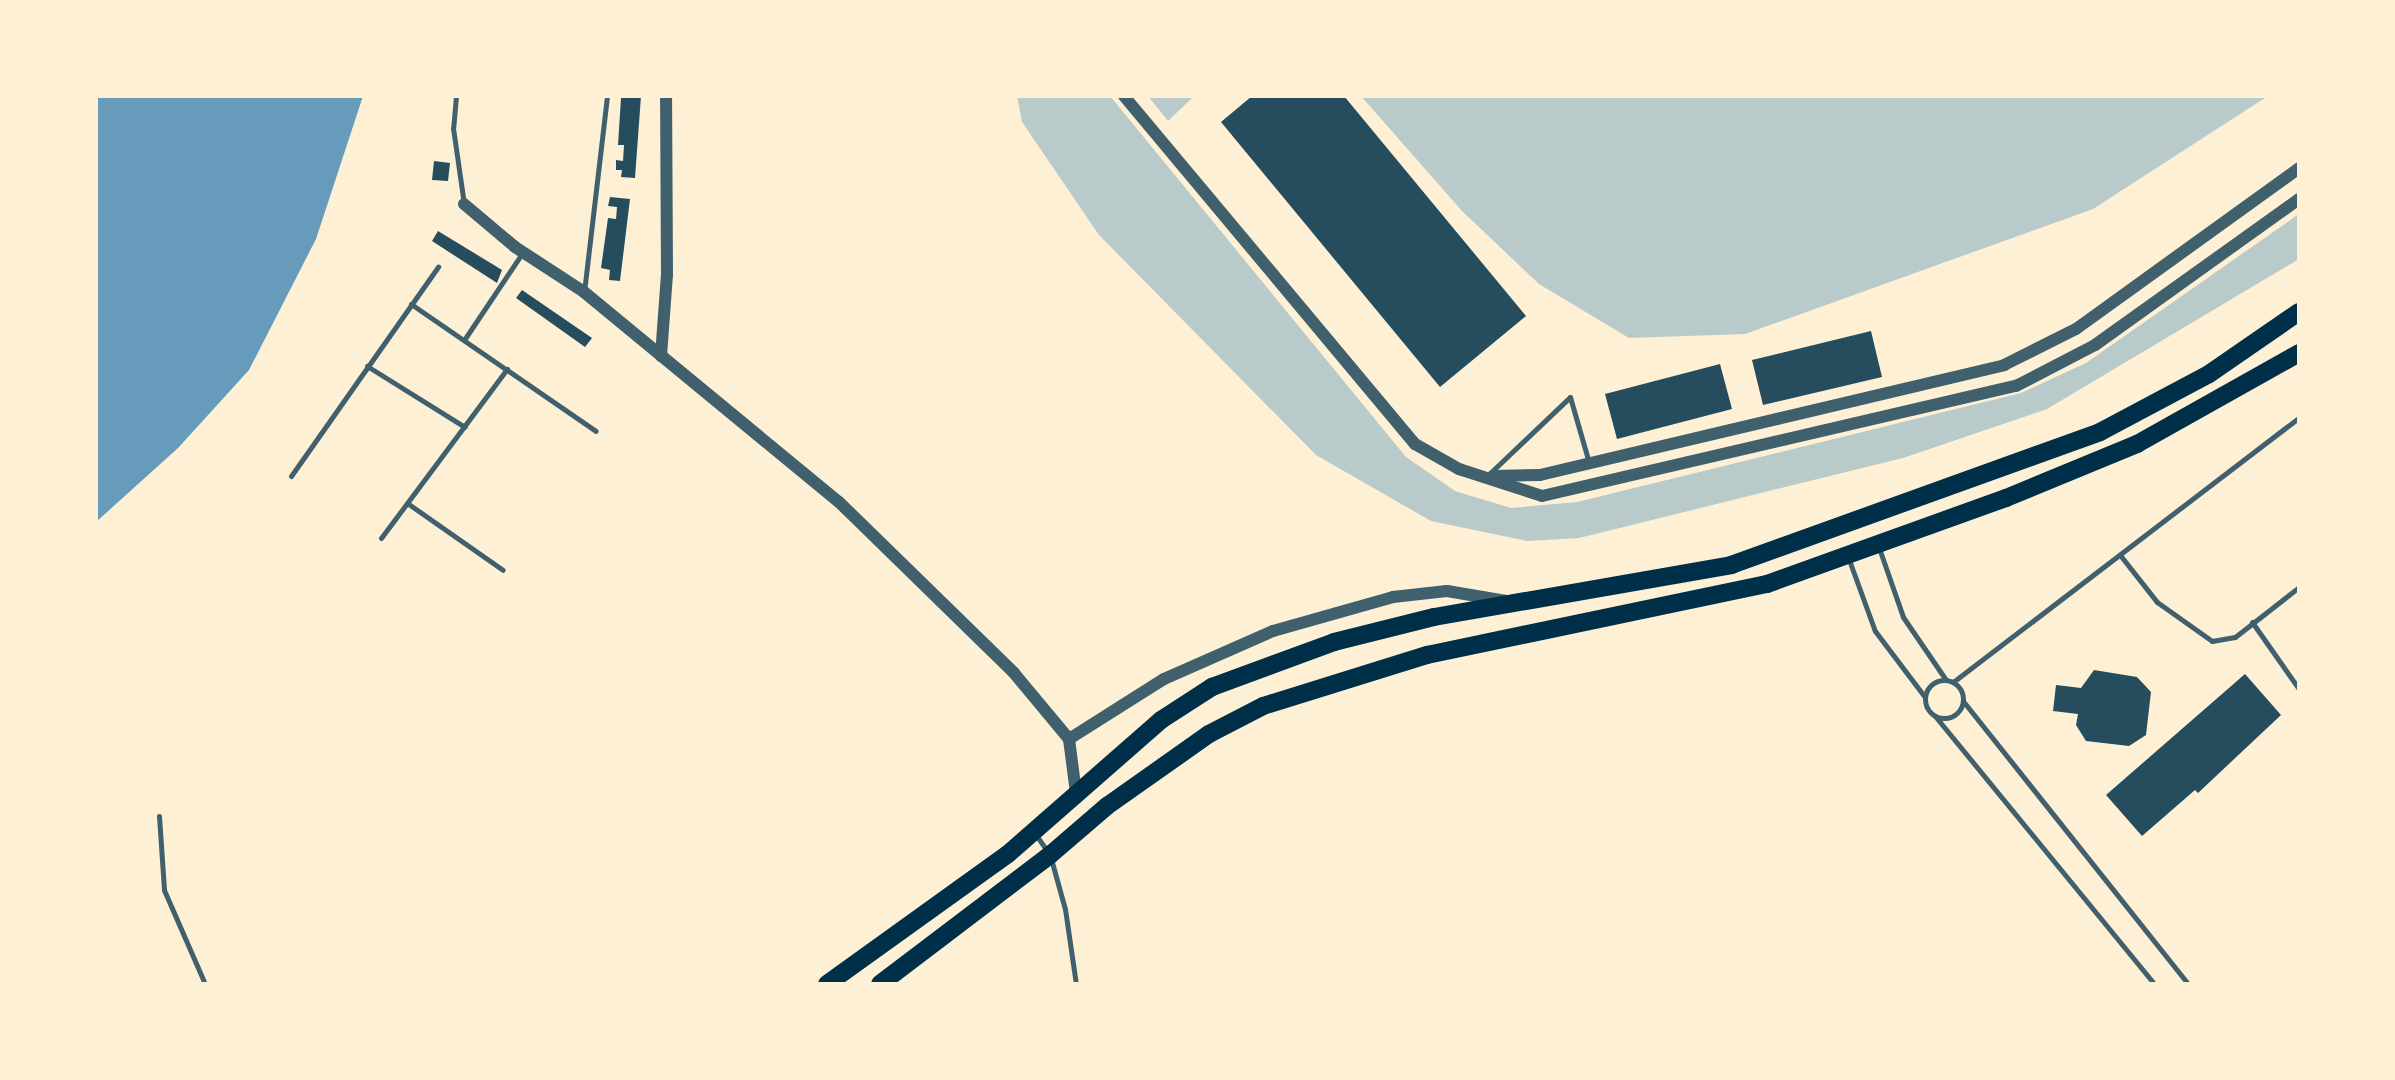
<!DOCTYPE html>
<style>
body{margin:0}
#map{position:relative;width:2395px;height:1080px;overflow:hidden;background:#fdf0d5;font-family:Jost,sans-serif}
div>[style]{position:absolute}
.green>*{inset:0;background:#b9caca}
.water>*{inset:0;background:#669bbc}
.building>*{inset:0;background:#264d5e}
.service>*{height:5px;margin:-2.5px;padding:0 2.5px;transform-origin:2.5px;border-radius:2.5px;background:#3f606c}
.service>.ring{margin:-2.5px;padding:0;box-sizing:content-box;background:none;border:5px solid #3f606c;border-radius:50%}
.tertiary>*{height:12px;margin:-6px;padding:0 6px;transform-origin:6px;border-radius:6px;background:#3f606c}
.primary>*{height:18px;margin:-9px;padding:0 9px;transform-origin:9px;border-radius:9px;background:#003049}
span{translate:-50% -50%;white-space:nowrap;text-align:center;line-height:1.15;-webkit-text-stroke:7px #fdf0d5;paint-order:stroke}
.frame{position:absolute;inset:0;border:98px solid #fdf0d5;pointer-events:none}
</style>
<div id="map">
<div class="green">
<i style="clip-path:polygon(1017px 96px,1110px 96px,1406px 457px,1455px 491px,1511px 508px,1577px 502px,2021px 393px,2086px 363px,2299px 214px,2299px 259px,2047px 409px,1903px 458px,1579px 538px,1527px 541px,1431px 521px,1316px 455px,1099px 235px,1022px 122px)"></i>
<i style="clip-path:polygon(1148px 96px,1194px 96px,1168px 121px)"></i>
<i style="clip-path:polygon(1361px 96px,2268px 96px,2093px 209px,1745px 334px,1629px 338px,1539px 284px,1462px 211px)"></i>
</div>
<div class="water">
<i style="clip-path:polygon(96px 96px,363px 96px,316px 239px,249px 370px,178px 448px,96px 522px)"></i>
</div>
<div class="building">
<i style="clip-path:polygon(641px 96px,635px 178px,621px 177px,622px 170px,616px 170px,616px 160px,623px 161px,624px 145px,618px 145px,621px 98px)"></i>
<i style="clip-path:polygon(1252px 96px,1344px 96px,1526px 316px,1440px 387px,1221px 122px)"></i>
<i style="clip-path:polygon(434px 161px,450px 163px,448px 181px,432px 180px)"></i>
<i style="clip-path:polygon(610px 197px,630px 199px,620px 281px,609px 280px,610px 270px,601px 268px,608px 218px,616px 219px,617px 207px,608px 206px)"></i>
<i style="clip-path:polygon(438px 231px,502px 270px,497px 283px,432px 241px)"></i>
<i style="clip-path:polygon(522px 290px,592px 338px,585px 347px,516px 298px)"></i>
<i style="clip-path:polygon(1871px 331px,1882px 377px,1763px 405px,1752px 360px)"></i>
<i style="clip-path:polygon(1720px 364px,1732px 409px,1617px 439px,1605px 394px)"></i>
<i style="clip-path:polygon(2094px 670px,2137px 677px,2151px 692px,2146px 735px,2129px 746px,2086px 741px,2076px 725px,2078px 714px,2053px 711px,2056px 685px,2081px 688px)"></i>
<i style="clip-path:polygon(2245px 674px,2281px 715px,2198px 793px,2195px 790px,2142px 836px,2106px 795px)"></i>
</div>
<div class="service">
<i style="left:456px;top:96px;width:32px;rotate:95deg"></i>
<i style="left:453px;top:128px;width:77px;rotate:81.8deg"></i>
<i style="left:584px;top:292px;width:197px;rotate:-83.3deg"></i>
<i style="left:411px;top:304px;width:224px;rotate:34.5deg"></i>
<i style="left:464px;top:340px;width:106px;rotate:-56.2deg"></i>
<i style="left:367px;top:366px;width:115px;rotate:31.9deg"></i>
<i style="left:1488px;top:475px;width:113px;rotate:-43.6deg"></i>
<i style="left:1570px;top:397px;width:69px;rotate:73.9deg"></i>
<i style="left:291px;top:476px;width:256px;rotate:-54.9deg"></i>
<i style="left:410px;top:505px;width:113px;rotate:35deg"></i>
<i style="left:381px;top:538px;width:211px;rotate:-53.3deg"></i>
<i style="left:1879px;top:548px;width:73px;rotate:70.8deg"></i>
<i style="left:1903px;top:617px;width:76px;rotate:55.7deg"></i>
<i style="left:2120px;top:555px;width:60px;rotate:51.8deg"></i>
<i style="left:2157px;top:602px;width:67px;rotate:35.3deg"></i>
<i style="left:2212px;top:641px;width:23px;rotate:-10deg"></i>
<i style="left:2235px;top:637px;width:81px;rotate:-38deg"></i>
<i style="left:1848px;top:557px;width:79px;rotate:70deg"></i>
<i style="left:1875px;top:631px;width:83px;rotate:52.9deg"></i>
<i style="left:2252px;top:622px;width:82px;rotate:55deg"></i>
<i class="ring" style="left:1925px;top:680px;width:33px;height:33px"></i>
<i style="left:1953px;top:682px;width:436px;rotate:-37.4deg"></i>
<i style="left:1963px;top:701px;width:362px;rotate:51.5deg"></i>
<i style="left:1935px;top:716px;width:346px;rotate:50.7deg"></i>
<i style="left:159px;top:816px;width:74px;rotate:86.1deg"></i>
<i style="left:164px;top:890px;width:103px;rotate:66.4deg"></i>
<i style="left:1036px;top:835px;width:24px;rotate:55deg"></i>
<i style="left:1050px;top:855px;width:56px;rotate:74.5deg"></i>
<i style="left:1065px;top:909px;width:76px;rotate:81.7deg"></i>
</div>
<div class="tertiary">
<i style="left:1124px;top:96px;width:454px;rotate:50.1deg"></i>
<i style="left:1415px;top:444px;width:51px;rotate:29.6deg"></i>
<i style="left:1459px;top:469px;width:87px;rotate:18deg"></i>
<i style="left:1542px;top:496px;width:487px;rotate:-13.1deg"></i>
<i style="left:2016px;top:386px;width:89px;rotate:-27.4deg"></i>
<i style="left:2095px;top:345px;width:251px;rotate:-35.6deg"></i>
<i style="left:464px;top:204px;width:67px;rotate:40.1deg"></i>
<i style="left:515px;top:247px;width:82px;rotate:33.1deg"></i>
<i style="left:584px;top:292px;width:330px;rotate:39.5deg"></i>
<i style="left:839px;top:502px;width:245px;rotate:44.3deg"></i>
<i style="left:1014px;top:673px;width:86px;rotate:50.2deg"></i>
<i style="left:661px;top:356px;width:81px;rotate:-85.8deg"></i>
<i style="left:667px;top:275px;width:179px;rotate:-90.3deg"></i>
<i style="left:1493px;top:476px;width:47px;rotate:-1.2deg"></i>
<i style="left:1540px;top:475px;width:477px;rotate:-13.3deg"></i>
<i style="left:2004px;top:365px;width:80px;rotate:-26.6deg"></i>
<i style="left:2076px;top:329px;width:275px;rotate:-35.8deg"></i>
<i style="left:1076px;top:793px;width:54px;rotate:-97.4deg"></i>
<i style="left:1069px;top:739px;width:112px;rotate:-32.3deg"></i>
<i style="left:1164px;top:679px;width:119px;rotate:-23.8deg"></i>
<i style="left:1273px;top:631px;width:125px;rotate:-15.8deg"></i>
<i style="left:1393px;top:597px;width:54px;rotate:-6.3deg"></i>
<i style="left:1447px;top:591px;width:60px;rotate:9.6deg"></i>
</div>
<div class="primary">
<i style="left:827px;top:984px;width:223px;rotate:-35.7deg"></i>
<i style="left:1008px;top:854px;width:203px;rotate:-41.2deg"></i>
<i style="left:1161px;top:720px;width:61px;rotate:-32.9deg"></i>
<i style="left:1212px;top:687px;width:130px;rotate:-20.2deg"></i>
<i style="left:1334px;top:642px;width:103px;rotate:-14deg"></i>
<i style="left:1434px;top:617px;width:302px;rotate:-9.9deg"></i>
<i style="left:1731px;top:565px;width:392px;rotate:-19.8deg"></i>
<i style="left:2100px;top:432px;width:123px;rotate:-28deg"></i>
<i style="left:2209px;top:374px;width:109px;rotate:-34.6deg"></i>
<i style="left:880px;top:984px;width:213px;rotate:-37.2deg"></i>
<i style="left:1050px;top:855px;width:75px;rotate:-40.7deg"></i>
<i style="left:1107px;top:806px;width:125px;rotate:-35.2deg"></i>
<i style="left:1209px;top:734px;width:61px;rotate:-27.4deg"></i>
<i style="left:1263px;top:706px;width:172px;rotate:-17.3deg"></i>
<i style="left:1427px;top:655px;width:347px;rotate:-11.8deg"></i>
<i style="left:1767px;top:584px;width:254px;rotate:-19.8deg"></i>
<i style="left:2006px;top:498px;width:142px;rotate:-22.4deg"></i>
<i style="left:2137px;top:444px;width:186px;rotate:-29.3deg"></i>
</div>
<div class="frame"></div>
</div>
